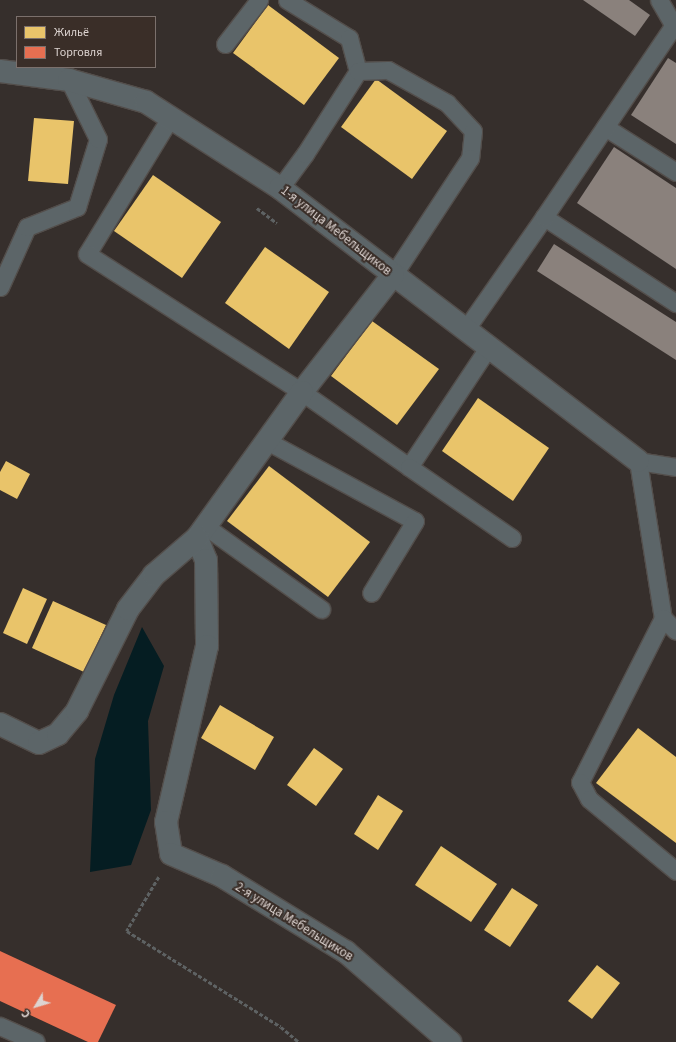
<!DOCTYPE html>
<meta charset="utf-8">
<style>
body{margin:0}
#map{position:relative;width:676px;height:1042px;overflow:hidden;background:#362f2c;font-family:"Source Sans 3",sans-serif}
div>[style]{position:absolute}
.water>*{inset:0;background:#051d22}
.homes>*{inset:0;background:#e9c46a}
.shops>*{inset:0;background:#e76f51}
.industry>*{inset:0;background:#8a817c}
.path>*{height:2.5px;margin-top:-1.25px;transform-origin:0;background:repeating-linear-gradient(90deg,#5e6263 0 4px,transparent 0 6px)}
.roads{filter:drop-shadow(1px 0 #534e4b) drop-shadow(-1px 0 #534e4b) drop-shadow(0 1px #534e4b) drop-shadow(0 -1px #534e4b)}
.service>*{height:17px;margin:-8.5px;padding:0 8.5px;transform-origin:8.5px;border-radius:8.5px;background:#5c6568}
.minor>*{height:22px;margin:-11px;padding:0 11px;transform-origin:11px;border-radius:11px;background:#5c6568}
span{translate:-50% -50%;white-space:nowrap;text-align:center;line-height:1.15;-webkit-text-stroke:4px #3a2e28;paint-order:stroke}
.street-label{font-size:13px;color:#ddd4d1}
.legend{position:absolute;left:16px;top:16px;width:140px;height:52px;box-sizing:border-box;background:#3a2e28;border:1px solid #7b706c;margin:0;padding:5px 7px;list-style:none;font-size:12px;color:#ddd4d1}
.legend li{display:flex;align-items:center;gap:8px;height:20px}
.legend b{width:20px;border:1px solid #7b706c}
.north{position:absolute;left:16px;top:986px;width:40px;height:40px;-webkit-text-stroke:3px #3a2e28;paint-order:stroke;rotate:232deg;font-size:11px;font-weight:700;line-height:16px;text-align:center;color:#ddd4d1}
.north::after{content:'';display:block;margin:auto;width:14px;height:18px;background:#ddd4d1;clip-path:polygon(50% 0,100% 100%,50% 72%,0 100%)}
</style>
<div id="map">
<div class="water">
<i style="clip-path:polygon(142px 627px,164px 666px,148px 721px,151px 810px,131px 865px,90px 872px,95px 759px,114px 695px)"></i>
</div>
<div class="homes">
<i style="clip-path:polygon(268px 5px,339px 58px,304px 105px,233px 53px)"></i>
<i style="clip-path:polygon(376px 79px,447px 131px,412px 179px,341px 127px)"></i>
<i style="clip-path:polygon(34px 118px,74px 121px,68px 184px,28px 181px)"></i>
<i style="clip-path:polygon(153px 175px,221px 222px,182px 278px,114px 231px)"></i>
<i style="clip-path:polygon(265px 247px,329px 292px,289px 349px,225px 303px)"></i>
<i style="clip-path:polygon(372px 321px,439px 369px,397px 425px,331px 376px)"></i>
<i style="clip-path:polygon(478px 398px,549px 448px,513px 501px,442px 451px)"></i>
<i style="clip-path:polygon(6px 461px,30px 474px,17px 499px,0 490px,0 472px)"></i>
<i style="clip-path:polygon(269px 466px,370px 542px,328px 597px,227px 521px)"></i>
<i style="clip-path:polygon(23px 588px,47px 599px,27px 644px,3px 633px)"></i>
<i style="clip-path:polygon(53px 601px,106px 625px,84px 672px,32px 648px)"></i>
<i style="clip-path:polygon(220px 705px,274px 737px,255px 770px,201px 738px)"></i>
<i style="clip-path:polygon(638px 728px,676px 757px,676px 843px,596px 783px)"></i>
<i style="clip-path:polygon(314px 748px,343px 769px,316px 806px,287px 785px)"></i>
<i style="clip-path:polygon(378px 795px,403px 811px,378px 850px,354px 834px)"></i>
<i style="clip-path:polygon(441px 846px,497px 884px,471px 922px,415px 885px)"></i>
<i style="clip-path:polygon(512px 888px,538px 905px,510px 947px,484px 930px)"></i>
<i style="clip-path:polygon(597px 965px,620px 983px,592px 1019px,568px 1001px)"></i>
</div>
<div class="shops">
<i style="clip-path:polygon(0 951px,116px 1005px,98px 1042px,88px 1042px,0 1001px)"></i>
</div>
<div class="industry">
<i style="clip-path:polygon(583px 0,629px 0,650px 15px,635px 36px)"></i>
<i style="clip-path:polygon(668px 58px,676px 63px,676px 144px,631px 115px)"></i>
<i style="clip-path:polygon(614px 147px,676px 188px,676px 269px,577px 203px)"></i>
<i style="clip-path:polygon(554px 244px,676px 322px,676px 360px,537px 271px)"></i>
</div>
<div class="path">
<i style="left:257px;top:208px;width:25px;rotate:37deg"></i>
<i style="left:159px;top:877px;width:63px;rotate:120.7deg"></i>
<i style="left:127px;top:931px;width:181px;rotate:31.9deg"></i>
<i style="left:281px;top:1027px;width:23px;rotate:40deg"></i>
</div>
<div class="roads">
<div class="service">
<i style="left:287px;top:0;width:73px;rotate:31.5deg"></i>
<i style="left:349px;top:38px;width:34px;rotate:75deg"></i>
<i style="left:659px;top:0;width:30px;rotate:60deg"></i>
<i style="left:225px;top:44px;width:56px;rotate:-52.3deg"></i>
<i style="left:170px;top:118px;width:159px;rotate:121.4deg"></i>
<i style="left:87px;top:254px;width:255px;rotate:32.7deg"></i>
<i style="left:302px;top:392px;width:131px;rotate:35deg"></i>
<i style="left:409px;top:467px;width:145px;rotate:-56.5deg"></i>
<i style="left:605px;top:127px;width:84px;rotate:32.4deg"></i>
<i style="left:280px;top:188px;width:42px;rotate:-53.7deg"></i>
<i style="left:305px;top:154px;width:98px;rotate:-57.4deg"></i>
<i style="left:358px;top:71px;width:30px;rotate:-2deg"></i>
<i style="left:388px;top:70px;width:68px;rotate:29.2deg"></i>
<i style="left:447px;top:103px;width:38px;rotate:47deg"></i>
<i style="left:473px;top:131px;width:27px;rotate:96deg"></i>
<i style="left:470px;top:158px;width:140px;rotate:123.3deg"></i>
<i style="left:544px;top:217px;width:158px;rotate:33.1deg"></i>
<i style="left:0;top:287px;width:66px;rotate:-65.8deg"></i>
<i style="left:27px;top:227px;width:54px;rotate:-21.8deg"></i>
<i style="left:77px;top:207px;width:71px;rotate:-72.8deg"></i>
<i style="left:98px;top:139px;width:66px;rotate:-116.2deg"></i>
<i style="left:466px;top:329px;width:136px;rotate:-55.1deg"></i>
<i style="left:544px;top:217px;width:235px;rotate:-55.9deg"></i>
<i style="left:267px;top:441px;width:168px;rotate:28.4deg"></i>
<i style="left:415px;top:521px;width:84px;rotate:121.4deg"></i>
<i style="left:409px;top:467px;width:125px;rotate:34.6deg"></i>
<i style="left:676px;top:467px;width:38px;rotate:-171deg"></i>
<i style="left:638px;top:461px;width:159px;rotate:81deg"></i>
<i style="left:663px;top:618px;width:184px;rotate:116.8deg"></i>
<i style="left:580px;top:782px;width:19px;rotate:62deg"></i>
<i style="left:589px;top:799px;width:113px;rotate:39.6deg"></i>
<i style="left:205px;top:526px;width:143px;rotate:35.6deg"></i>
<i style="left:663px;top:618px;width:18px;rotate:45deg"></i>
<i style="left:0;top:1026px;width:39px;rotate:24deg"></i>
</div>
<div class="minor">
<i style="left:0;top:71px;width:70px;rotate:7.4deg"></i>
<i style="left:69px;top:80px;width:80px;rotate:15.9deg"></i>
<i style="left:146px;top:102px;width:159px;rotate:32.7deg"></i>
<i style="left:280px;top:188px;width:450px;rotate:37.3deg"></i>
<i style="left:393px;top:275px;width:148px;rotate:127.9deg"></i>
<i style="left:302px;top:392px;width:180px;rotate:125.7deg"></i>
<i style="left:197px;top:538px;width:24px;rotate:68deg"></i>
<i style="left:206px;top:560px;width:86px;rotate:89.3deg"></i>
<i style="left:207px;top:646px;width:181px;rotate:103.1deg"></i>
<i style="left:166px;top:822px;width:32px;rotate:81deg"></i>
<i style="left:171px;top:854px;width:56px;rotate:23.3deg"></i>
<i style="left:222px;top:876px;width:145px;rotate:31.5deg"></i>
<i style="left:346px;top:952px;width:138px;rotate:40.9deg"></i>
<i style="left:0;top:724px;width:43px;rotate:26deg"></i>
<i style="left:39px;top:743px;width:21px;rotate:-25deg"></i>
<i style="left:58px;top:734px;width:30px;rotate:-50deg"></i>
<i style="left:77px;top:711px;width:114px;rotate:-63.4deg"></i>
<i style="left:128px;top:609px;width:43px;rotate:-52.6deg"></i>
<i style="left:154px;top:575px;width:57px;rotate:-40.7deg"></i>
</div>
</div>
<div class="street-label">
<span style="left:336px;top:231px;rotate:38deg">1-я улица Мебельщиков</span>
<span style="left:294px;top:922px;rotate:32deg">2-я улица Мебельщиков</span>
</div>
<ul class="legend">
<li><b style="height:11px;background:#e9c46a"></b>Жильё</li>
<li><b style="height:11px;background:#e76f51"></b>Торговля</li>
</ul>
<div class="north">С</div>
</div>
